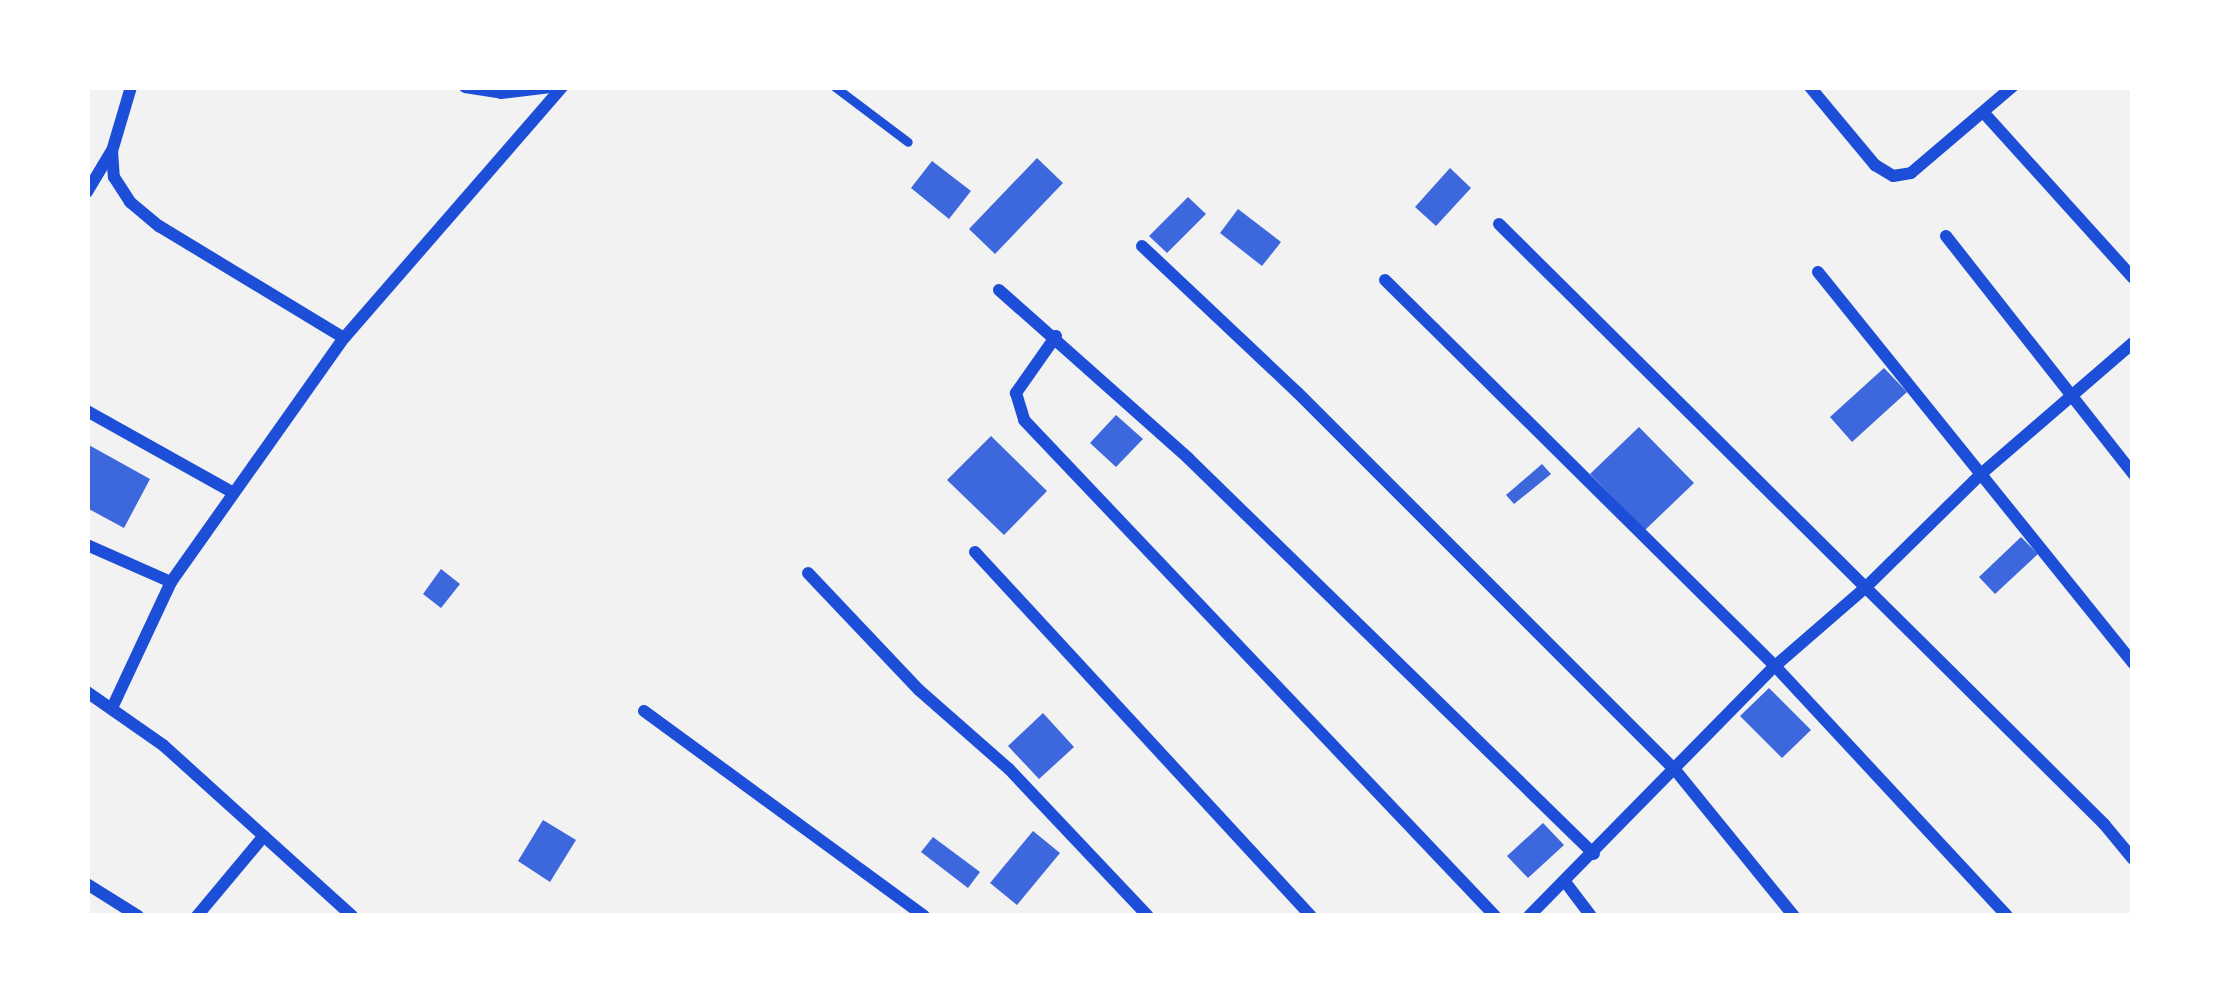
<!DOCTYPE html>
<style>
body{margin:0}
#map{position:relative;width:2220px;height:1003px;overflow:hidden;background:#f2f2f2;font-family:Helvetica,sans-serif}
div>[style]{position:absolute}
.building>*{inset:0;background:#3d67dc}
.service>*{height:9px;margin:-4.5px;padding:0 4.5px;transform-origin:4.5px;border-radius:4.5px;background:#1d4ed8}
.minor>*{height:12px;margin:-6px;padding:0 6px;transform-origin:6px;border-radius:6px;background:#1d4ed8}
span{translate:-50% -50%;white-space:nowrap;text-align:center;line-height:1.15;-webkit-text-stroke:10px #fff;paint-order:stroke}
.frame{position:absolute;inset:0;border:90px solid #fff;pointer-events:none}
</style>
<div id="map">
<div class="building">
<i style="clip-path:polygon(1037px 158px,1063px 183px,995px 254px,969px 229px)"></i>
<i style="clip-path:polygon(932px 161px,971px 191px,949px 219px,911px 188px)"></i>
<i style="clip-path:polygon(1450px 168px,1471px 188px,1436px 226px,1415px 207px)"></i>
<i style="clip-path:polygon(1188px 197px,1206px 214px,1167px 253px,1149px 236px)"></i>
<i style="clip-path:polygon(1238px 209px,1281px 242px,1262px 266px,1220px 233px)"></i>
<i style="clip-path:polygon(1884px 368px,1907px 392px,1852px 442px,1830px 417px)"></i>
<i style="clip-path:polygon(1116px 415px,1143px 439px,1116px 467px,1090px 443px)"></i>
<i style="clip-path:polygon(1639px 427px,1694px 483px,1645px 530px,1590px 474px)"></i>
<i style="clip-path:polygon(991px 436px,1047px 491px,1004px 535px,947px 480px)"></i>
<i style="clip-path:polygon(87px 444px,150px 479px,124px 528px,87px 508px)"></i>
<i style="clip-path:polygon(1542px 464px,1551px 474px,1514px 504px,1506px 495px)"></i>
<i style="clip-path:polygon(2021px 537px,2038px 554px,1995px 594px,1979px 577px)"></i>
<i style="clip-path:polygon(441px 569px,460px 584px,441px 608px,423px 594px)"></i>
<i style="clip-path:polygon(1769px 688px,1811px 730px,1782px 758px,1740px 716px)"></i>
<i style="clip-path:polygon(1043px 713px,1074px 747px,1039px 779px,1008px 746px)"></i>
<i style="clip-path:polygon(543px 820px,576px 840px,550px 882px,518px 861px)"></i>
<i style="clip-path:polygon(1543px 823px,1564px 845px,1528px 878px,1507px 856px)"></i>
<i style="clip-path:polygon(1033px 831px,1060px 853px,1017px 905px,990px 883px)"></i>
<i style="clip-path:polygon(933px 837px,980px 872px,968px 888px,921px 852px)"></i>
</div>
<div class="service">
<i style="left:835px;top:87px;width:91px;rotate:37deg"></i>
</div>
<div class="minor">
<i style="left:131px;top:87px;width:67px;rotate:106.5deg"></i>
<i style="left:112px;top:151px;width:26px;rotate:86deg"></i>
<i style="left:114px;top:177px;width:30px;rotate:57deg"></i>
<i style="left:130px;top:202px;width:38px;rotate:40deg"></i>
<i style="left:159px;top:226px;width:216px;rotate:31.2deg"></i>
<i style="left:465px;top:87px;width:36px;rotate:9deg"></i>
<i style="left:501px;top:93px;width:50px;rotate:-6.8deg"></i>
<i style="left:1810px;top:87px;width:102px;rotate:50.2deg"></i>
<i style="left:1875px;top:165px;width:21px;rotate:31deg"></i>
<i style="left:1893px;top:176px;width:18px;rotate:-9deg"></i>
<i style="left:1911px;top:173px;width:133px;rotate:-40.4deg"></i>
<i style="left:1984px;top:113px;width:222px;rotate:47.9deg"></i>
<i style="left:87px;top:192px;width:47px;rotate:-59deg"></i>
<i style="left:1499px;top:224px;width:852px;rotate:44.76deg"></i>
<i style="left:2104px;top:824px;width:45px;rotate:50.4deg"></i>
<i style="left:1946px;top:236px;width:303px;rotate:51.8deg"></i>
<i style="left:1142px;top:246px;width:214px;rotate:43.3deg"></i>
<i style="left:1298px;top:393px;width:535px;rotate:45deg"></i>
<i style="left:1676px;top:771px;width:187px;rotate:50.9deg"></i>
<i style="left:1818px;top:272px;width:502px;rotate:51.14deg"></i>
<i style="left:1385px;top:280px;width:549px;rotate:44.7deg"></i>
<i style="left:1775px;top:666px;width:341px;rotate:47.1deg"></i>
<i style="left:999px;top:290px;width:253px;rotate:41.6deg"></i>
<i style="left:1188px;top:458px;width:567px;rotate:44.29deg"></i>
<i style="left:1056px;top:336px;width:70px;rotate:125.1deg"></i>
<i style="left:1016px;top:393px;width:28px;rotate:73deg"></i>
<i style="left:1024px;top:420px;width:684px;rotate:46.48deg"></i>
<i style="left:87px;top:411px;width:168px;rotate:29.2deg"></i>
<i style="left:87px;top:545px;width:92px;rotate:23.8deg"></i>
<i style="left:975px;top:552px;width:495px;rotate:47.3deg"></i>
<i style="left:808px;top:573px;width:161px;rotate:46.5deg"></i>
<i style="left:919px;top:690px;width:120px;rotate:41.3deg"></i>
<i style="left:1009px;top:769px;width:202px;rotate:46.6deg"></i>
<i style="left:87px;top:692px;width:93px;rotate:34.9deg"></i>
<i style="left:163px;top:745px;width:255px;rotate:42.1deg"></i>
<i style="left:112px;top:708px;width:139px;rotate:-64.9deg"></i>
<i style="left:171px;top:582px;width:299px;rotate:-54.7deg"></i>
<i style="left:344px;top:338px;width:332px;rotate:-49deg"></i>
<i style="left:644px;top:711px;width:347px;rotate:36.2deg"></i>
<i style="left:1566px;top:883px;width:41px;rotate:52.9deg"></i>
<i style="left:87px;top:884px;width:60px;rotate:32.1deg"></i>
<i style="left:197px;top:916px;width:104px;rotate:-50.1deg"></i>
<i style="left:1529px;top:916px;width:351px;rotate:-45.5deg"></i>
<i style="left:1775px;top:666px;width:119px;rotate:-40.9deg"></i>
<i style="left:1865px;top:588px;width:163px;rotate:-44.5deg"></i>
<i style="left:1981px;top:474px;width:201px;rotate:-40.8deg"></i>
</div>
<div class="frame"></div>
</div>
